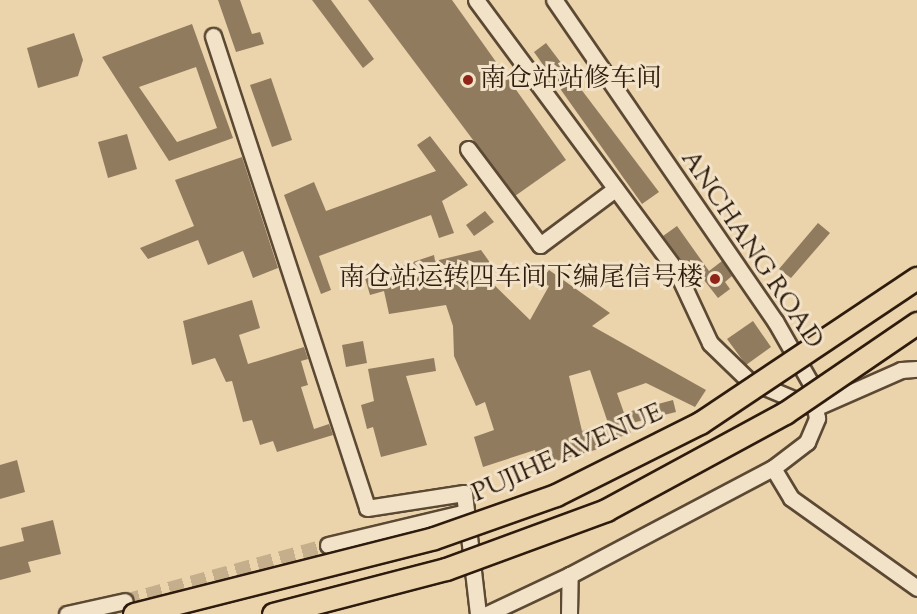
<!DOCTYPE html>
<meta charset="utf-8">
<style>
body{margin:0}
#map{position:relative;width:917px;height:614px;overflow:hidden;background:#ebd3ab;font-family:"Sorts Mill Goudy","Noto Serif SC",serif}
div>[style]{position:absolute}
.building>*{inset:0;background:#907b5f}
.minor-tunnel>*{height:15px;margin-top:-7.5px;transform-origin:0;background:repeating-linear-gradient(90deg,#c5ae8b 0 15px,transparent 0 23px)}
.roads{filter:drop-shadow(2px 0 #5c4934) drop-shadow(-2px 0 #5c4934) drop-shadow(0 2px #5c4934) drop-shadow(0 -2px #5c4934)}
.minor>*{height:15px;margin:-7.5px;padding:0 7.5px;transform-origin:7.5px;border-radius:7.5px;background:#f2e2c8}
.bridges{filter:drop-shadow(2px 0 #2d1b0d) drop-shadow(-2px 0 #2d1b0d) drop-shadow(0 2px #2d1b0d) drop-shadow(0 -2px #2d1b0d)}
.highway-bridge>*{height:21px;margin:-10.5px;padding:0 10.5px;transform-origin:10.5px;border-radius:10.5px;background:#ebd3ab}
.dots>*{width:16px;height:16px;translate:-50% -50%;box-sizing:border-box;border:3px solid #f2e2c8;border-radius:50%}
span{translate:-50% -50%;white-space:nowrap;text-align:center;line-height:1.15;-webkit-text-stroke:6px #f2e2c8;paint-order:stroke}
.poi-label{font-size:26px;color:#2d1b0d}
.left{translate:0 -50%;text-align:left}
.right{translate:-100% -50%;text-align:right}
.street-label{font-size:26px;color:#2d1b0d}
</style>
<div id="map">
<div class="building">
<i style="clip-path:polygon(218px 0,240px 0,252px 34px,260px 32px,264px 44px,236px 52px)"></i>
<i style="clip-path:polygon(312px 0,331px 0,374px 59px,363px 68px)"></i>
<i style="clip-path:polygon(368px 0,452px 0,566px 160px,515px 196px)"></i>
<i style="clip-path:polygon(evenodd,192px 24px,233px 138px,169px 161px,102px 57px,192px 24px,196px 67px,217px 128px,177px 142px,139px 87px,196px 67px)"></i>
<i style="clip-path:polygon(74px 33px,83px 60px,78px 76px,38px 88px,27px 48px)"></i>
<i style="clip-path:polygon(546px 43px,659px 192px,642px 204px,534px 52px)"></i>
<i style="clip-path:polygon(271px 78px,292px 140px,272px 147px,250px 85px)"></i>
<i style="clip-path:polygon(127px 134px,137px 169px,108px 178px,98px 142px)"></i>
<i style="clip-path:polygon(430px 136px,468px 185px,442px 201px,454px 233px,439px 238px,431px 215px,319px 256px,331px 290px,321px 294px,284px 195px,314px 182px,326px 211px,436px 171px,417px 145px)"></i>
<i style="clip-path:polygon(242px 157px,278px 268px,253px 278px,243px 251px,208px 265px,198px 240px,148px 259px,140px 248px,194px 226px,175px 180px)"></i>
<i style="clip-path:polygon(485px 211px,494px 222px,474px 236px,466px 225px)"></i>
<i style="clip-path:polygon(818px 223px,830px 233px,791px 278px,779px 269px)"></i>
<i style="clip-path:polygon(677px 226px,709px 271px,722px 261px,732px 276px,725px 282px,730px 289px,718px 298px,693px 266px,688px 270px,663px 236px)"></i>
<i style="clip-path:polygon(evenodd,481px 250px,496px 271px,484px 275px,530px 320px,549px 286px,541px 281px,549px 270px,610px 313px,592px 326px,706px 390px,695px 407px,646px 383px,617px 393px,624px 413px,673px 400px,676px 412px,628px 424px,631px 433px,600px 444px,602px 448px,539px 466px,535px 450px,483px 467px,474px 437px,494px 430px,485px 402px,476px 406px,454px 356px,453px 326px,446px 305px,389px 314px,384px 291px,370px 295px,365px 278px,434px 255px,435px 261px,481px 250px,590px 370px,608px 423px,582px 431px,569px 376px,590px 370px)"></i>
<i style="clip-path:polygon(252px 300px,260px 328px,239px 335px,248px 364px,304px 347px,308px 359px,301px 361px,308px 385px,301px 387px,314px 429px,329px 424px,333px 435px,277px 452px,273px 441px,260px 445px,252px 420px,243px 422px,232px 381px,226px 382px,215px 358px,192px 365px,183px 321px)"></i>
<i style="clip-path:polygon(753px 321px,771px 347px,746px 365px,727px 339px)"></i>
<i style="clip-path:polygon(363px 341px,367px 363px,346px 367px,342px 345px)"></i>
<i style="clip-path:polygon(434px 358px,436px 371px,406px 376px,427px 445px,381px 457px,373px 427px,367px 429px,361px 405px,374px 401px,368px 369px)"></i>
<i style="clip-path:polygon(17px 460px,25px 492px,0 499px,0 465px)"></i>
<i style="clip-path:polygon(53px 520px,61px 554px,28px 562px,31px 572px,0 580px,0 547px,24px 541px,21px 528px)"></i>
</div>
<div class="minor-tunnel">
<i style="left:125px;top:601px;width:211px;rotate:-15.4deg"></i>
</div>
<div class="roads">
<div class="minor">
<i style="left:476px;top:0;width:336px;rotate:53.5deg"></i>
<i style="left:676px;top:270px;width:81px;rotate:65deg"></i>
<i style="left:710px;top:343px;width:53px;rotate:44.2deg"></i>
<i style="left:748px;top:380px;width:73px;rotate:22.7deg"></i>
<i style="left:815px;top:408px;width:94px;rotate:-23.8deg"></i>
<i style="left:901px;top:370px;width:16px;rotate:-4deg"></i>
<i style="left:213px;top:36px;width:496px;rotate:71.9deg"></i>
<i style="left:367px;top:508px;width:98px;rotate:-8.8deg"></i>
<i style="left:464px;top:493px;width:122px;rotate:83.4deg"></i>
<i style="left:468px;top:149px;width:120px;rotate:53.1deg"></i>
<i style="left:540px;top:245px;width:94px;rotate:-36.7deg"></i>
<i style="left:773px;top:468px;width:35px;rotate:59deg"></i>
<i style="left:791px;top:498px;width:155px;rotate:35.5deg"></i>
<i style="left:328px;top:545px;width:142px;rotate:-13.4deg"></i>
<i style="left:67px;top:614px;width:59px;rotate:-12.6deg"></i>
<i style="left:487px;top:614px;width:92px;rotate:-25.2deg"></i>
<i style="left:570px;top:575px;width:229px;rotate:-27.8deg"></i>
<i style="left:773px;top:468px;width:43px;rotate:-37.4deg"></i>
<i style="left:807px;top:442px;width:26px;rotate:-67deg"></i>
<i style="left:817px;top:418px;width:37px;rotate:-101deg"></i>
<i style="left:810px;top:382px;width:70px;rotate:-119.8deg"></i>
<i style="left:775px;top:321px;width:390px;rotate:-124.5deg"></i>
<i style="left:569px;top:614px;width:39px;rotate:-89deg"></i>
</div>
</div>
<div class="bridges">
<div class="highway-bridge">
<i style="left:134px;top:614px;width:309px;rotate:-14.2deg"></i>
<i style="left:434px;top:538px;width:129px;rotate:-19.4deg"></i>
<i style="left:556px;top:495px;width:161px;rotate:-26.6deg"></i>
<i style="left:700px;top:423px;width:261px;rotate:-33.8deg"></i>
<i style="left:273px;top:614px;width:179px;rotate:-14.6deg"></i>
<i style="left:446px;top:569px;width:171px;rotate:-20.2deg"></i>
<i style="left:606px;top:510px;width:204px;rotate:-28.5deg"></i>
<i style="left:785px;top:413px;width:160px;rotate:-34.3deg"></i>
</div>
</div>
<div class="dots">
<i style="left:468px;top:80px;background:#8f2418"></i>
<i style="left:715px;top:279px;background:#8f2418"></i>
</div>
<div class="poi-label">
<span class="left" style="left:480px;top:80px">南仓站站修车间</span>
<span class="right" style="left:703px;top:279px">南仓站运转四车间下编尾信号楼</span>
</div>
<div class="street-label">
<span style="left:751px;top:250px;rotate:56deg">ANCHANG ROAD</span>
<span style="left:568px;top:454px;rotate:-24deg">PUJIHE AVENUE</span>
</div>
</div>
